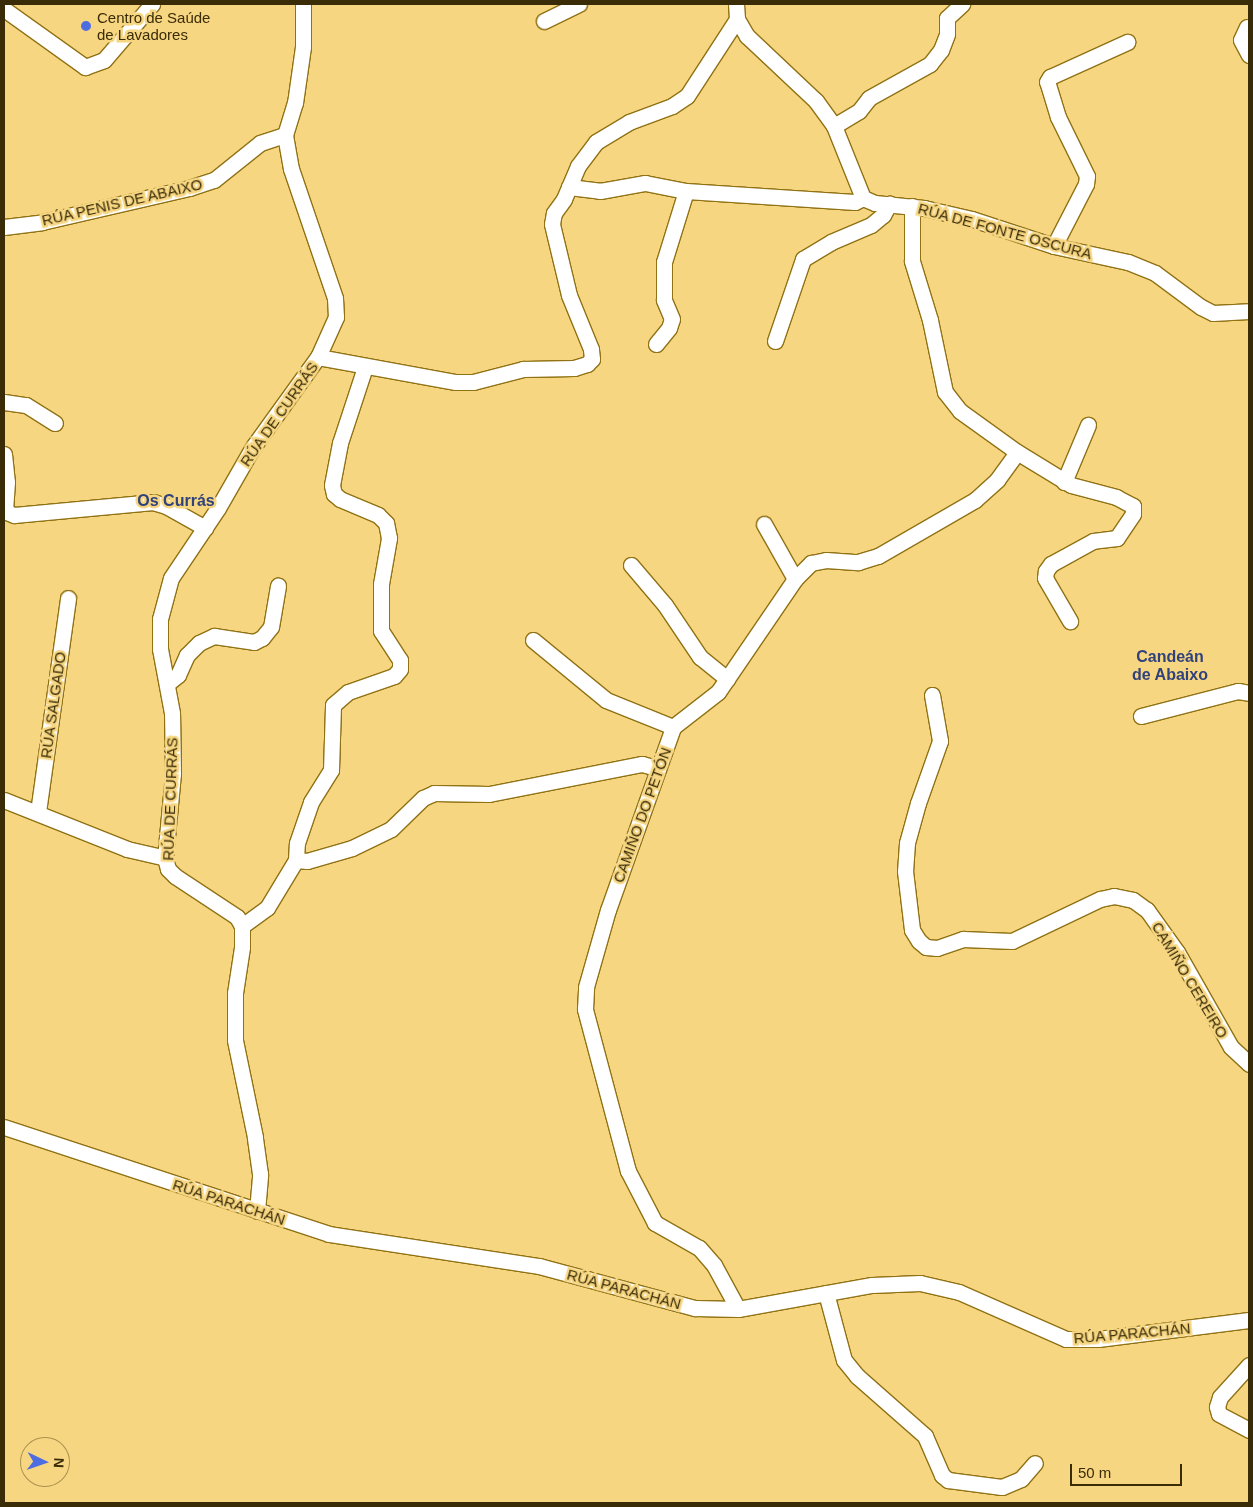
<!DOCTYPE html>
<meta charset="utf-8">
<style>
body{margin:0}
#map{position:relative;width:1253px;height:1507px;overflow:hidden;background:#f7d682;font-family:Arial,sans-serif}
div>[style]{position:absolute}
.roads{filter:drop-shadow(1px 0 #907214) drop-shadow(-1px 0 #907214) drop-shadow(0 1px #907214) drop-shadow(0 -1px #907214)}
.street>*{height:15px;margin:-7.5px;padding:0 7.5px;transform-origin:7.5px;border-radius:7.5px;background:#fff}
.dots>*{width:14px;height:14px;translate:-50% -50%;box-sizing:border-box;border:2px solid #f7d682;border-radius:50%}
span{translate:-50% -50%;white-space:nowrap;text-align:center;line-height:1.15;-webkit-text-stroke:5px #f7d682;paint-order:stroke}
.poi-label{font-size:15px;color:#392c07}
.left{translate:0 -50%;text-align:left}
.street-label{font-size:15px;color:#392c07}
.neighbourhood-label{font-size:16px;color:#30427c;font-weight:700}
.frame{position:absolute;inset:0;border:5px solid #392c07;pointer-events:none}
.north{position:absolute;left:20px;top:1437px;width:50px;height:50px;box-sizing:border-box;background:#f7d682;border:1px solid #ab9251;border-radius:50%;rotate:93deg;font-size:14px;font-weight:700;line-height:20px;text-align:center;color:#392c07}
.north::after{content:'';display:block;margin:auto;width:18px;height:22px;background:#4e6de1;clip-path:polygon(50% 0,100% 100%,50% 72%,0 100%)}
.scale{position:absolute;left:1070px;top:1464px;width:112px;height:22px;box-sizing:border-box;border:2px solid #392c07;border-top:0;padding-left:6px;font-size:15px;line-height:18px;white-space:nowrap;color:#392c07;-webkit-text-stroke:4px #f7d682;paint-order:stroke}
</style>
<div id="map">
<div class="roads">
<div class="street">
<i style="left:736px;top:4px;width:15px;rotate:86deg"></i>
<i style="left:737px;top:19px;width:20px;rotate:60deg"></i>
<i style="left:747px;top:36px;width:95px;rotate:43.3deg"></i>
<i style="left:816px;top:101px;width:31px;rotate:54deg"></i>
<i style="left:834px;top:126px;width:78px;rotate:68.1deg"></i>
<i style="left:863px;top:198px;width:13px;rotate:23deg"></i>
<i style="left:875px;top:203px;width:49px;rotate:5.8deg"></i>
<i style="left:924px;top:208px;width:49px;rotate:12.9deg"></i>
<i style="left:972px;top:219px;width:86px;rotate:18.2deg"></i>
<i style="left:1054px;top:246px;width:76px;rotate:12.2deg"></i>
<i style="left:1128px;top:262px;width:29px;rotate:22deg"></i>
<i style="left:1155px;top:273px;width:57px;rotate:36.5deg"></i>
<i style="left:1201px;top:307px;width:13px;rotate:27deg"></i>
<i style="left:1213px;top:313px;width:36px;rotate:-3deg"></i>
<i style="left:4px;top:9px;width:100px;rotate:35.6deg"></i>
<i style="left:85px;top:67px;width:20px;rotate:-20deg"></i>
<i style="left:104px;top:60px;width:74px;rotate:-49.4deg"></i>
<i style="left:544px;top:21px;width:39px;rotate:-26deg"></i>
<i style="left:1247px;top:27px;width:14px;rotate:115deg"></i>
<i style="left:1241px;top:40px;width:17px;rotate:62deg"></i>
<i style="left:834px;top:126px;width:29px;rotate:-31deg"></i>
<i style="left:859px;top:111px;width:16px;rotate:-52deg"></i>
<i style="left:869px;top:98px;width:70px;rotate:-29.1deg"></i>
<i style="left:930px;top:64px;width:18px;rotate:-52deg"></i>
<i style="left:941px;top:50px;width:17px;rotate:-69deg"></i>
<i style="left:947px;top:34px;width:16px;rotate:-90deg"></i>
<i style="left:947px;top:18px;width:21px;rotate:-43deg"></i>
<i style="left:569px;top:187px;width:31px;rotate:7deg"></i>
<i style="left:600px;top:191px;width:46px;rotate:-10.1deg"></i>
<i style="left:645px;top:183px;width:42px;rotate:11deg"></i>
<i style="left:686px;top:191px;width:169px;rotate:3.7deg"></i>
<i style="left:855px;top:202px;width:9px;rotate:-27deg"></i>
<i style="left:4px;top:227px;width:38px;rotate:-7deg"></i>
<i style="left:42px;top:222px;width:151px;rotate:-13deg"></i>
<i style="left:189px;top:188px;width:26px;rotate:-18deg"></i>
<i style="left:214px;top:180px;width:59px;rotate:-38.8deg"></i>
<i style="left:260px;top:143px;width:26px;rotate:-18deg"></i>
<i style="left:1054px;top:246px;width:70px;rotate:-62.7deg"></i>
<i style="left:1086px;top:184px;width:8px;rotate:-83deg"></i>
<i style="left:1087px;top:176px;width:66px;rotate:-116.2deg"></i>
<i style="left:1058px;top:117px;width:37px;rotate:-107deg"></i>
<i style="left:1047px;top:82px;width:6px;rotate:-59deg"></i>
<i style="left:1050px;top:77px;width:85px;rotate:-24.4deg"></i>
<i style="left:775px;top:341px;width:87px;rotate:-71.1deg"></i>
<i style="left:803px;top:259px;width:33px;rotate:-31deg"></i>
<i style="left:831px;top:242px;width:43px;rotate:-23deg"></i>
<i style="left:871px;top:225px;width:16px;rotate:-40deg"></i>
<i style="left:883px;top:215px;width:13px;rotate:-61deg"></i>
<i style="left:656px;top:344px;width:21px;rotate:-51deg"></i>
<i style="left:669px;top:328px;width:9px;rotate:-72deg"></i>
<i style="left:672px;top:319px;width:21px;rotate:-113deg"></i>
<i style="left:664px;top:300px;width:38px;rotate:-90deg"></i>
<i style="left:664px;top:262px;width:74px;rotate:-72.8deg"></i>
<i style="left:318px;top:357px;width:140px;rotate:10.3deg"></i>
<i style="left:456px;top:382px;width:17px"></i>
<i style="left:473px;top:382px;width:52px;rotate:-14.6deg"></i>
<i style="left:523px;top:369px;width:51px;rotate:-1.1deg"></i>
<i style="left:574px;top:368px;width:14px;rotate:-17deg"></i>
<i style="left:587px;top:364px;width:7px;rotate:-45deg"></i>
<i style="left:592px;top:359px;width:10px;rotate:-96deg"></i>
<i style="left:591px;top:349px;width:58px;rotate:-112.2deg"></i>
<i style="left:569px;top:295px;width:73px;rotate:-103.5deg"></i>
<i style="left:552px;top:224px;width:11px;rotate:-80deg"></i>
<i style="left:554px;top:213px;width:17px;rotate:-54deg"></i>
<i style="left:564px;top:199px;width:36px;rotate:-67deg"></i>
<i style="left:578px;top:166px;width:30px;rotate:-53deg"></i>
<i style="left:596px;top:142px;width:39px;rotate:-31deg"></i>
<i style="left:629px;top:122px;width:46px;rotate:-20.4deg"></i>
<i style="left:672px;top:106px;width:18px;rotate:-34deg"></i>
<i style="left:687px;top:96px;width:92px;rotate:-57deg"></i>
<i style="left:4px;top:402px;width:22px;rotate:8deg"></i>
<i style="left:26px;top:405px;width:34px;rotate:32deg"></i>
<i style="left:1017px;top:452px;width:63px;rotate:31.4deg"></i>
<i style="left:1071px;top:485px;width:47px;rotate:14.9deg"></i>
<i style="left:1116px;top:497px;width:19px;rotate:28deg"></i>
<i style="left:1133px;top:506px;width:8px;rotate:90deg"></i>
<i style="left:1133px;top:514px;width:29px;rotate:124deg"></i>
<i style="left:1117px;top:538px;width:24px;rotate:173deg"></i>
<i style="left:1093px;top:541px;width:48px;rotate:151.3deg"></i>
<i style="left:1051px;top:564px;width:9px;rotate:126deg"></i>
<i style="left:1046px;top:571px;width:7px;rotate:98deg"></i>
<i style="left:1045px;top:578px;width:50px;rotate:59.8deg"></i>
<i style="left:4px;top:454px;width:28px;rotate:84deg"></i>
<i style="left:7px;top:482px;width:28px;rotate:94deg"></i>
<i style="left:1064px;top:482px;width:62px;rotate:-67.2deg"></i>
<i style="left:4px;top:511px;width:11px;rotate:22deg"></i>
<i style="left:14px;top:515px;width:140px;rotate:-5.3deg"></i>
<i style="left:153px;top:502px;width:14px;rotate:17deg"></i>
<i style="left:166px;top:506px;width:45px;rotate:29.4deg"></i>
<i style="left:764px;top:524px;width:63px;rotate:60.6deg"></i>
<i style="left:631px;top:565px;width:52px;rotate:49.6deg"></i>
<i style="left:665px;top:605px;width:63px;rotate:56.1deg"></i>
<i style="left:700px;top:657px;width:35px;rotate:39deg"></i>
<i style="left:533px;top:640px;width:94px;rotate:39.4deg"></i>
<i style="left:606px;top:700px;width:72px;rotate:21.9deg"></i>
<i style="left:168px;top:683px;width:13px;rotate:-39deg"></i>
<i style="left:178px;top:675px;width:22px;rotate:-66deg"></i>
<i style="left:187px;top:655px;width:17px;rotate:-45deg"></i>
<i style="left:199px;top:643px;width:17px;rotate:-25deg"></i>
<i style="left:214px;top:636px;width:40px;rotate:8.5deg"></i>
<i style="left:254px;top:642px;width:9px;rotate:-27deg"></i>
<i style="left:262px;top:638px;width:14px;rotate:-51deg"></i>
<i style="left:271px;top:627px;width:42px;rotate:-80.3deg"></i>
<i style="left:932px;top:695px;width:47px;rotate:80.1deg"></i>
<i style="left:940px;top:741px;width:66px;rotate:109.5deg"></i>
<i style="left:918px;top:803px;width:41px;rotate:105.4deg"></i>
<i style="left:907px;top:843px;width:28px;rotate:94deg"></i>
<i style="left:905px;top:871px;width:59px;rotate:83.2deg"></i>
<i style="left:912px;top:930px;width:13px;rotate:58deg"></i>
<i style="left:919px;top:941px;width:9px;rotate:41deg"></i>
<i style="left:926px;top:947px;width:11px;rotate:5deg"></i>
<i style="left:937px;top:948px;width:28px;rotate:-19deg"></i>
<i style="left:963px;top:939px;width:49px;rotate:2.3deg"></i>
<i style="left:1012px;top:941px;width:98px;rotate:-25.5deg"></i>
<i style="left:1100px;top:899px;width:14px;rotate:-12deg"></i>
<i style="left:1114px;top:896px;width:19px;rotate:12deg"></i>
<i style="left:1133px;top:900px;width:17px;rotate:36deg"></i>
<i style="left:1147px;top:910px;width:52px;rotate:54.5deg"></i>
<i style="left:1177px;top:952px;width:109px;rotate:60.4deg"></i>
<i style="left:1231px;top:1047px;width:25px;rotate:43deg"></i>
<i style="left:1141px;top:716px;width:100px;rotate:-14.5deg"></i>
<i style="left:1238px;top:691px;width:11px;rotate:10deg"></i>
<i style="left:4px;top:800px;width:132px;rotate:21.7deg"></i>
<i style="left:127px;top:849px;width:39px;rotate:13deg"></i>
<i style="left:38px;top:812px;width:216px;rotate:-82deg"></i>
<i style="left:296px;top:860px;width:17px;rotate:-87deg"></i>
<i style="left:297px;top:843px;width:43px;rotate:-71.1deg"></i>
<i style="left:311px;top:802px;width:38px;rotate:-58deg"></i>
<i style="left:331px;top:770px;width:65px;rotate:-88.2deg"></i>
<i style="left:333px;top:705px;width:20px;rotate:-41deg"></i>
<i style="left:348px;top:692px;width:49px;rotate:-19.2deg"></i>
<i style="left:394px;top:676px;width:9px;rotate:-49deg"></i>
<i style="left:400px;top:669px;width:9px;rotate:-90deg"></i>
<i style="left:400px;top:660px;width:35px;rotate:-123deg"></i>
<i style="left:381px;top:631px;width:47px;rotate:-90deg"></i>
<i style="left:381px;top:584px;width:47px;rotate:-80.1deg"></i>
<i style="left:389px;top:538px;width:15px;rotate:-101deg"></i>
<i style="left:386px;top:523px;width:11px;rotate:-135deg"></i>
<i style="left:378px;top:515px;width:41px;rotate:-157.2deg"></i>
<i style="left:340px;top:499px;width:8px;rotate:-140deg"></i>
<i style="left:334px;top:494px;width:9px;rotate:-103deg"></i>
<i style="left:332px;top:485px;width:43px;rotate:-79.2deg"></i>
<i style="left:340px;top:443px;width:80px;rotate:-71.8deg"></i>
<i style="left:242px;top:926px;width:31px;rotate:-36deg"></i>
<i style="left:267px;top:908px;width:56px;rotate:-58.9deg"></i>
<i style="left:296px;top:860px;width:11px;rotate:5deg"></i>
<i style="left:307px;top:861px;width:47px;rotate:-16.1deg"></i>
<i style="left:352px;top:848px;width:43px;rotate:-26deg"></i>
<i style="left:391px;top:829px;width:45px;rotate:-44.1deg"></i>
<i style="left:423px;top:798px;width:12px;rotate:-24deg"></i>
<i style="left:434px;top:793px;width:55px;rotate:1deg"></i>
<i style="left:489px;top:794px;width:156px;rotate:-11.1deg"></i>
<i style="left:642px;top:764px;width:16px;rotate:15deg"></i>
<i style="left:4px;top:1127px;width:342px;rotate:18.2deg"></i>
<i style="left:329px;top:1234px;width:212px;rotate:8.7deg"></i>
<i style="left:539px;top:1266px;width:162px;rotate:15.1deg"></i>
<i style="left:695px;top:1308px;width:43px;rotate:1.3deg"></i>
<i style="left:738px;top:1309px;width:136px;rotate:-10.2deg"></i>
<i style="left:872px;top:1285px;width:48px;rotate:-2.4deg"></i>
<i style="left:920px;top:1283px;width:40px;rotate:13deg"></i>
<i style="left:959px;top:1292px;width:117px;rotate:23.7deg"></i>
<i style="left:1066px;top:1339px;width:32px"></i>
<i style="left:1098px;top:1339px;width:152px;rotate:-7.2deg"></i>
<i style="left:257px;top:1211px;width:37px;rotate:-85deg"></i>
<i style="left:260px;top:1174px;width:37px;rotate:-98deg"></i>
<i style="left:255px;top:1137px;width:99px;rotate:-101.7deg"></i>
<i style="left:235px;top:1040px;width:47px;rotate:-90deg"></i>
<i style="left:235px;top:993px;width:47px;rotate:-81.3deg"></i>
<i style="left:242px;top:947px;width:21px;rotate:-90deg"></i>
<i style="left:242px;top:926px;width:10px;rotate:-119deg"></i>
<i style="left:237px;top:917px;width:74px;rotate:-146.5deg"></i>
<i style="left:175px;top:876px;width:10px;rotate:-135deg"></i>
<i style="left:168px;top:869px;width:11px;rotate:-105deg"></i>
<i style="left:165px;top:858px;width:84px;rotate:-84.6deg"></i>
<i style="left:173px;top:774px;width:61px;rotate:-90.9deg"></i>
<i style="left:172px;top:713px;width:65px;rotate:-100.6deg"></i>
<i style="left:160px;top:649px;width:30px;rotate:-90deg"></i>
<i style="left:160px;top:619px;width:42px;rotate:-75deg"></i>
<i style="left:171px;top:578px;width:84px;rotate:-56.1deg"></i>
<i style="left:218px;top:508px;width:70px;rotate:-60.2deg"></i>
<i style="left:253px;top:447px;width:111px;rotate:-54.2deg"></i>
<i style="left:318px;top:357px;width:44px;rotate:-65.8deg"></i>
<i style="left:336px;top:317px;width:19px;rotate:-93deg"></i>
<i style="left:335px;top:298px;width:136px;rotate:-108.8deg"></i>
<i style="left:291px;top:169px;width:35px;rotate:-100deg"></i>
<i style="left:285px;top:135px;width:34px;rotate:-73deg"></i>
<i style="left:295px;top:103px;width:57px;rotate:-81.9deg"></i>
<i style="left:303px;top:47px;width:43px;rotate:-90deg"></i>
<i style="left:826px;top:1293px;width:69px;rotate:75deg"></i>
<i style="left:844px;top:1360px;width:21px;rotate:51deg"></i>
<i style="left:857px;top:1376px;width:91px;rotate:41.4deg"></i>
<i style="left:925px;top:1436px;width:43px;rotate:66.4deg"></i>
<i style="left:942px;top:1475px;width:8px;rotate:40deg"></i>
<i style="left:948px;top:1480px;width:54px;rotate:7.4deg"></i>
<i style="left:1002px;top:1487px;width:21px;rotate:-23deg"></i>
<i style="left:1021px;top:1479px;width:21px;rotate:-49deg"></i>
<i style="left:738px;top:1309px;width:50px;rotate:-118.6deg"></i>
<i style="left:714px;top:1265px;width:23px;rotate:-131deg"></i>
<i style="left:699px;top:1248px;width:51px;rotate:-150.4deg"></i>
<i style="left:655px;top:1223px;width:59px;rotate:-117.4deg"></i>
<i style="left:628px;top:1171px;width:168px;rotate:-104.9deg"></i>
<i style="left:585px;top:1009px;width:22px;rotate:-87deg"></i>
<i style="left:586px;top:987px;width:80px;rotate:-74.1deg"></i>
<i style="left:608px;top:910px;width:194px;rotate:-70.4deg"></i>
<i style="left:673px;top:727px;width:57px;rotate:-37.9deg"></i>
<i style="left:718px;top:692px;width:137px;rotate:-55.7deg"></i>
<i style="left:795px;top:579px;width:23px;rotate:-45deg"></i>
<i style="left:811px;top:563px;width:15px;rotate:-11deg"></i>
<i style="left:826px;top:560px;width:32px;rotate:4deg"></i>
<i style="left:858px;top:562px;width:21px;rotate:-17deg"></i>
<i style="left:878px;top:556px;width:112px;rotate:-30deg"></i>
<i style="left:975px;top:500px;width:30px;rotate:-42deg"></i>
<i style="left:997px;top:480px;width:34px;rotate:-54deg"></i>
<i style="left:1017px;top:452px;width:70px;rotate:-144.3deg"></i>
<i style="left:960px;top:411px;width:24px;rotate:-128deg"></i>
<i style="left:945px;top:392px;width:74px;rotate:-101.8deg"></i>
<i style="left:930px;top:320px;width:62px;rotate:-107deg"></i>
<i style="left:912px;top:261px;width:55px;rotate:-90deg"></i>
<i style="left:1249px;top:1365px;width:43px;rotate:132.2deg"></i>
<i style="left:1220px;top:1397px;width:10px;rotate:107deg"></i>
<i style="left:1217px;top:1407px;width:7px;rotate:74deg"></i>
<i style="left:1219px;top:1414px;width:34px;rotate:28deg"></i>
</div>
</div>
<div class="dots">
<i style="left:86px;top:26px;background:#4e6de1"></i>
</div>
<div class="poi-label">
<span class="left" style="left:97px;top:26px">Centro de Saúde<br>de Lavadores</span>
</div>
<div class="street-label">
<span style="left:122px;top:202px;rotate:-13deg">RÚA PENIS DE ABAIXO</span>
<span style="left:1005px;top:231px;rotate:15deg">RÚA DE FONTE OSCURA</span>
<span style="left:279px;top:414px;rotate:-55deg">RÚA DE CURRÁS</span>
<span style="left:53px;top:705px;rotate:-82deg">RÚA SALGADO</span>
<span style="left:170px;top:799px;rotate:-88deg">RÚA DE CURRÁS</span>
<span style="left:642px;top:815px;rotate:-70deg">CAMIÑO DO PETÓN</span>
<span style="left:1190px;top:980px;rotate:59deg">CAMIÑO CEREIRO</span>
<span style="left:229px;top:1202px;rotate:18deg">RÚA PARACHÁN</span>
<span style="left:624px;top:1289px;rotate:15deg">RÚA PARACHÁN</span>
<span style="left:1132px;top:1333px;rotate:-5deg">RÚA PARACHÁN</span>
</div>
<div class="neighbourhood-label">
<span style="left:176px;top:501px">Os Currás</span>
<span style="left:1170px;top:666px">Candeán<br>de Abaixo</span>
</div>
<div class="frame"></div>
<div class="north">N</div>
<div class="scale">50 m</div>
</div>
